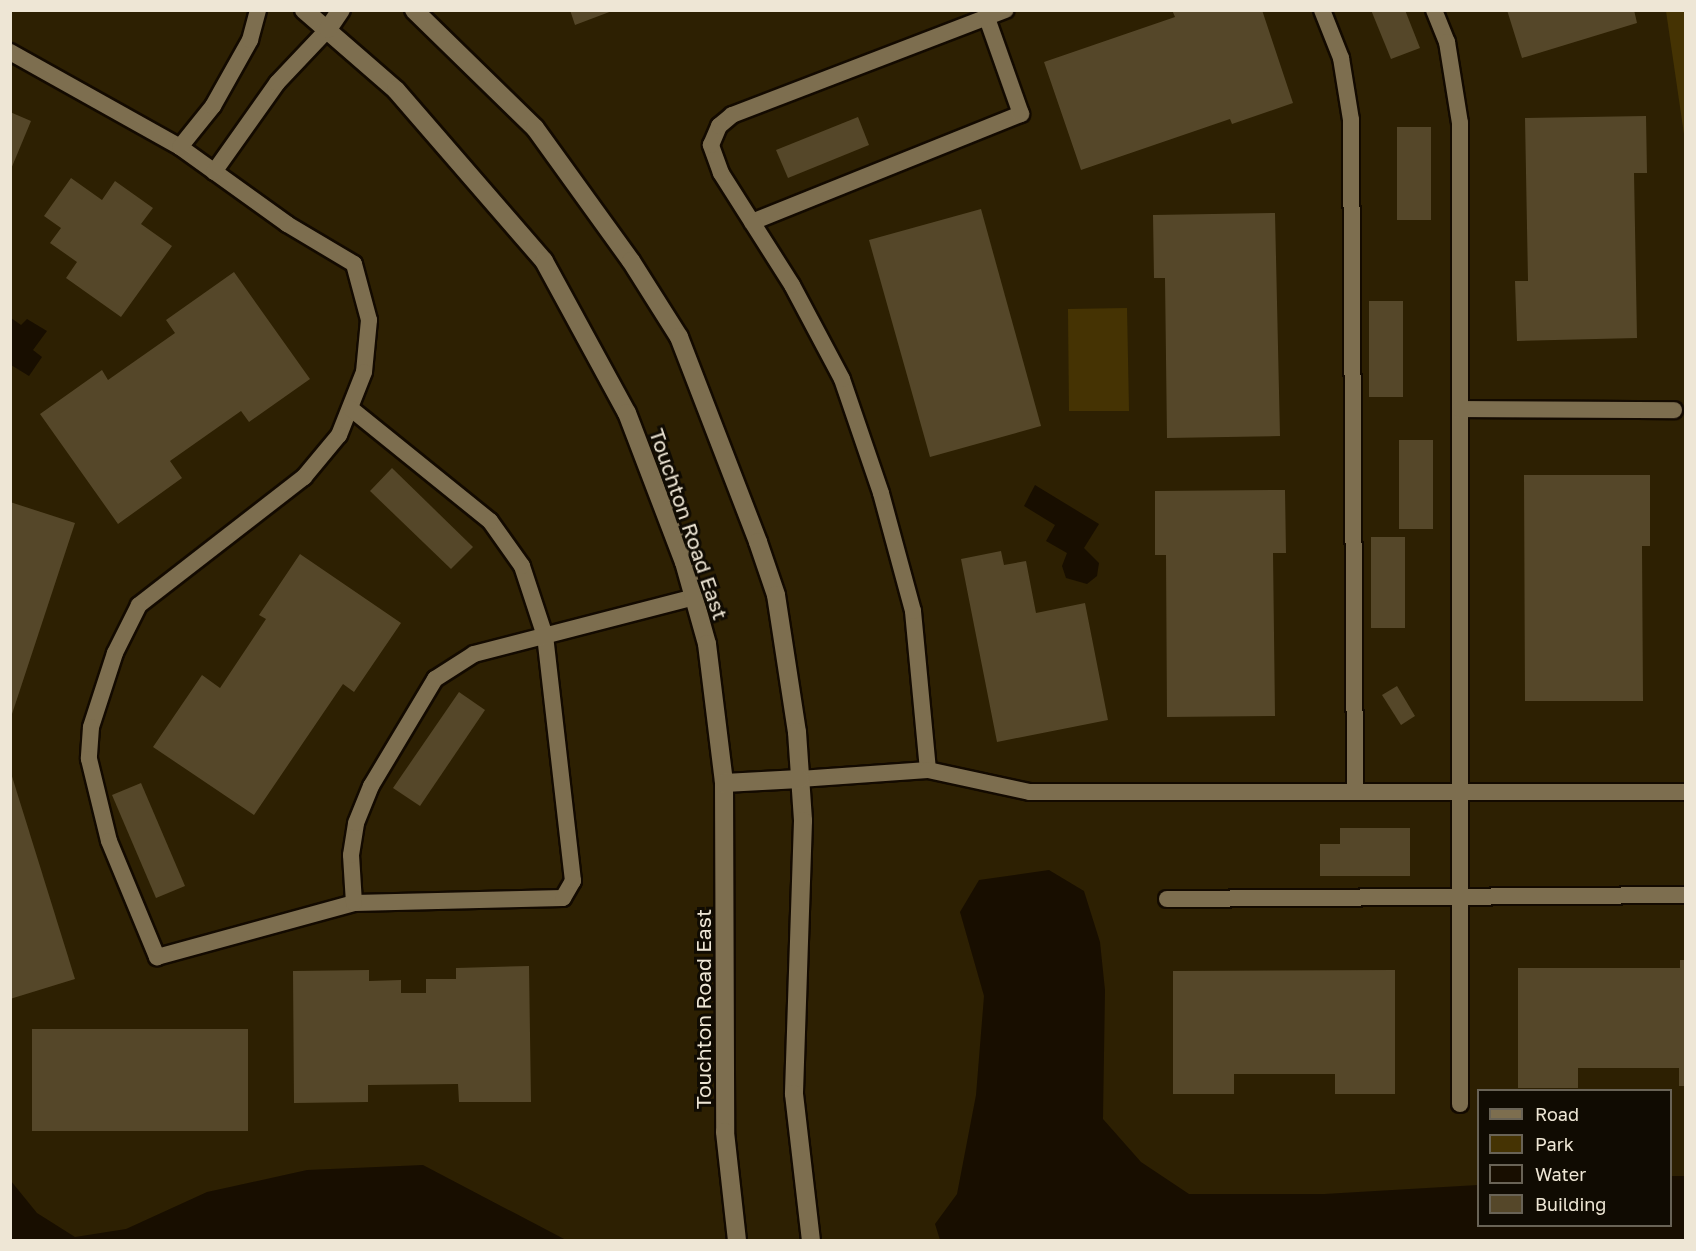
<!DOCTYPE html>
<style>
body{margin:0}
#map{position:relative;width:1696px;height:1251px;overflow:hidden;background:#2d2002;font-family:"Golos Text",sans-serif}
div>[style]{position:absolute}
.green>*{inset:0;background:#453303}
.water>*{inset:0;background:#180e00}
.building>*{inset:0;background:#554729}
.roads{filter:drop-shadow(2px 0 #130a00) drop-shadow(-2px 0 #130a00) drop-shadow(0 2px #130a00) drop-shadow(0 -2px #130a00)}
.lane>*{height:16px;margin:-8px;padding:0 8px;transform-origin:8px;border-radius:8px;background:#7d6e4f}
.secondary>*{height:18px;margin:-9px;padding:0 9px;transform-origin:9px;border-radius:9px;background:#7d6e4f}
span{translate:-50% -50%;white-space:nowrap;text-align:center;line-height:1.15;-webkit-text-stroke:6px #100b02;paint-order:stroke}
.street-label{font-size:21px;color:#eee6d5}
.frame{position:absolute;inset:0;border:12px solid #eee6d5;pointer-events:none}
.legend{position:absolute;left:1477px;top:1089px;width:195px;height:138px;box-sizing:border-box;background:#100b02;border:2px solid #696356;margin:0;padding:8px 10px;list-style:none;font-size:18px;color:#eee6d5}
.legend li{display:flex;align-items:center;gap:12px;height:30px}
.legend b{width:30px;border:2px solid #696356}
</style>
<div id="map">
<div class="green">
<i style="clip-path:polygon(1666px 11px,1685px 11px,1685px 141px)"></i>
<i style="clip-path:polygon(1127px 308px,1129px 411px,1069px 411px,1068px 309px)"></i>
</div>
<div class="water">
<i style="clip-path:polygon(11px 318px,21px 325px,27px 319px,47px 331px,33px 350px,42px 357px,29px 376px,11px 365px)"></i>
<i style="clip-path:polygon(1035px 485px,1099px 524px,1084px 548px,1099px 563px,1097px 576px,1087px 584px,1066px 578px,1062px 566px,1067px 553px,1046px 541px,1055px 525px,1024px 506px)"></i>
<i style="clip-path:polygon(1049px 870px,1084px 891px,1100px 942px,1105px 990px,1103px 1119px,1141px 1162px,1189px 1194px,1324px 1194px,1478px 1185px,1478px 1226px,1670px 1226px,1671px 1176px,1685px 1176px,1685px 1240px,940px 1240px,935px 1224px,957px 1194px,976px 1095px,984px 996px,960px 912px,979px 880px)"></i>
<i style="clip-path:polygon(423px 1165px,566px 1240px,11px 1240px,11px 1181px,37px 1213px,75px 1237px,126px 1229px,207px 1192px,307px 1170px)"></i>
</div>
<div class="building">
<i style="clip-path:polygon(570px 10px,612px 10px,612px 11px,575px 25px)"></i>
<i style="clip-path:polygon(1172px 10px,1262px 10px,1293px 103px,1232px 124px,1230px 119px,1081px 170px,1044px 62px,1175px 17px)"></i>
<i style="clip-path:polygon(1371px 10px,1405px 10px,1420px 48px,1391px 59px)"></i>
<i style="clip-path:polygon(1507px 10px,1634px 10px,1637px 23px,1522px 58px)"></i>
<i style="clip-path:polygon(10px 112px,31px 121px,11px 169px,10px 169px)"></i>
<i style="clip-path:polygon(1646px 116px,1647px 173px,1634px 173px,1637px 338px,1517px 341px,1515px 281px,1528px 281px,1525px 118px)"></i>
<i style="clip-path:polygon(858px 117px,869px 145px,788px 178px,776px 150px)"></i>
<i style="clip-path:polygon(1397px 127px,1431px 127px,1431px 220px,1397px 220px)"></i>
<i style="clip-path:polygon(71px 178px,102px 200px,115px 181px,153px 208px,141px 224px,172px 246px,121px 317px,66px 278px,77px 262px,50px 243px,61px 228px,44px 216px)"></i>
<i style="clip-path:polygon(981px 209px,1041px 426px,930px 457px,869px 240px)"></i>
<i style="clip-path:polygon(1275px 213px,1280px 436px,1167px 438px,1165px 278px,1154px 278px,1153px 215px)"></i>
<i style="clip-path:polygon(234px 272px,310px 379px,249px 422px,241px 411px,170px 461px,182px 478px,118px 524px,40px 414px,102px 370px,108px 380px,175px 333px,166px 320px)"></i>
<i style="clip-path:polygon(1369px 301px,1403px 301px,1403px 397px,1369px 397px)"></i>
<i style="clip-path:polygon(1399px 440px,1433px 440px,1433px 529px,1399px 529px)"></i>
<i style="clip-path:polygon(392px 468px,473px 547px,451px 569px,370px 491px)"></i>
<i style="clip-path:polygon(1524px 475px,1650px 475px,1650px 546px,1642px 546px,1643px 701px,1525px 701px)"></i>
<i style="clip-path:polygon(1285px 490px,1286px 553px,1273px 553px,1275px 716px,1167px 717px,1166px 555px,1155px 555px,1155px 491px)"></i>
<i style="clip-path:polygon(10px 502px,75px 523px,11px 717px,10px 717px)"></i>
<i style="clip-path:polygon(1371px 537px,1405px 537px,1405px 628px,1371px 628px)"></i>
<i style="clip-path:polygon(1001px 551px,1004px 565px,1026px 561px,1036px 613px,1085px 603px,1108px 720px,997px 742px,961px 559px)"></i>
<i style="clip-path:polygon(300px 554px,401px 623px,354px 692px,343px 684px,254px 815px,153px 747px,202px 675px,220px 688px,266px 619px,259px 615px)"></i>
<i style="clip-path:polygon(1397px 686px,1415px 716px,1401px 725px,1382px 695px)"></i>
<i style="clip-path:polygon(459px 692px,485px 710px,420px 806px,393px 788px)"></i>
<i style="clip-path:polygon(10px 770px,75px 979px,10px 999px)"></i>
<i style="clip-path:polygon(141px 783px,185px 886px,156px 898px,112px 795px)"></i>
<i style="clip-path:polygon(1340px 828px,1410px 828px,1410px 876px,1320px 876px,1320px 844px,1340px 844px)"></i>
<i style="clip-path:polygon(1680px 960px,1686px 960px,1686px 1086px,1679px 1086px,1679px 1068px,1578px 1068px,1578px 1088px,1518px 1088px,1518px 968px,1680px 968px)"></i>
<i style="clip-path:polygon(529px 966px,531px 1102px,459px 1102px,458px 1084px,368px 1085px,368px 1102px,294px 1103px,293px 971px,369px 970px,369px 981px,401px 980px,401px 993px,426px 993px,426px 979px,456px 979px,456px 968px)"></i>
<i style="clip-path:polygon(1395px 970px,1395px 1094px,1335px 1094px,1335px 1074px,1234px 1074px,1234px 1094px,1173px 1094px,1173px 971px)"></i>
<i style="clip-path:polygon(32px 1029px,248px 1029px,248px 1131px,32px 1131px)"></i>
</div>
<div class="roads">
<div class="lane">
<i style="left:1322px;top:10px;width:52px;rotate:68.4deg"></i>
<i style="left:1341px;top:58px;width:63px;rotate:80.8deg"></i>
<i style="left:1351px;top:120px;width:672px;rotate:89.66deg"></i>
<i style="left:1434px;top:10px;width:35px;rotate:68deg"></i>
<i style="left:1447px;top:42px;width:82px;rotate:80.9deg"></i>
<i style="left:1460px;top:123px;width:981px;rotate:90deg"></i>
<i style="left:10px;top:52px;width:195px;rotate:29.2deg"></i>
<i style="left:180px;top:147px;width:132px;rotate:35.7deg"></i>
<i style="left:287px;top:224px;width:78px;rotate:30.8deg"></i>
<i style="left:354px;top:264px;width:58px;rotate:75deg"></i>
<i style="left:369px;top:320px;width:52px;rotate:95.5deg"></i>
<i style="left:364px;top:372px;width:68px;rotate:111.6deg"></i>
<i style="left:339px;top:435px;width:55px;rotate:129.8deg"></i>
<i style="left:304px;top:477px;width:209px;rotate:142.2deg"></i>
<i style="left:139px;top:605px;width:54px;rotate:116.6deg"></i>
<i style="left:115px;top:653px;width:78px;rotate:108deg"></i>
<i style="left:91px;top:727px;width:32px;rotate:94deg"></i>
<i style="left:89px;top:759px;width:84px;rotate:76.3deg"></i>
<i style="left:109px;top:841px;width:126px;rotate:67.5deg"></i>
<i style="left:157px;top:957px;width:204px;rotate:-15.3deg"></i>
<i style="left:354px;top:903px;width:209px;rotate:-1.4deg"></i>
<i style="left:563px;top:898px;width:20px;rotate:-60deg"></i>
<i style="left:573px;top:881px;width:247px;rotate:-96.5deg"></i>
<i style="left:545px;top:636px;width:74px;rotate:-108.2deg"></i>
<i style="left:522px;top:566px;width:55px;rotate:-125.4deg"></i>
<i style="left:490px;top:521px;width:179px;rotate:-141.1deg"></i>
<i style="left:180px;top:147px;width:53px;rotate:-51.2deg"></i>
<i style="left:213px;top:106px;width:76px;rotate:-60.7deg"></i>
<i style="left:250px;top:40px;width:31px;rotate:-75deg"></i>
<i style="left:214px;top:172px;width:109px;rotate:-54.7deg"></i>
<i style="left:277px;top:83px;width:74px;rotate:-46.6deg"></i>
<i style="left:752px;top:222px;width:290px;rotate:-21.9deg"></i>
<i style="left:1021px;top:114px;width:102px;rotate:-109.5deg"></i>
<i style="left:1460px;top:409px;width:214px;rotate:0.3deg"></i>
<i style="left:928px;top:770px;width:160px;rotate:-95.4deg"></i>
<i style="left:913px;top:611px;width:122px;rotate:-105.2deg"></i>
<i style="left:881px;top:493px;width:120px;rotate:-108.9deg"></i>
<i style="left:842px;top:379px;width:106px;rotate:-118deg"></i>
<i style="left:792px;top:285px;width:133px;rotate:-122.4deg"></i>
<i style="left:721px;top:173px;width:30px;rotate:-110deg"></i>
<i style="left:711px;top:145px;width:21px;rotate:-67deg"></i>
<i style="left:719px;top:126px;width:17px;rotate:-40deg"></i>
<i style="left:732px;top:115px;width:293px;rotate:-21deg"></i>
<i style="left:800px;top:779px;width:128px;rotate:-4deg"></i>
<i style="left:928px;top:770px;width:104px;rotate:12.2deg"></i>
<i style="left:1030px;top:792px;width:656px"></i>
<i style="left:1167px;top:899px;width:519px;rotate:-0.44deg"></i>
<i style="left:354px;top:903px;width:48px;rotate:-93.6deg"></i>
<i style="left:351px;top:855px;width:32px;rotate:-81deg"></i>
<i style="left:356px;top:823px;width:40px;rotate:-68deg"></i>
<i style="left:371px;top:786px;width:125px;rotate:-59.1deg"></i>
<i style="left:435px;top:679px;width:46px;rotate:-32.7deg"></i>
<i style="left:474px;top:654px;width:227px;rotate:-14.5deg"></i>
</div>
<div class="secondary">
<i style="left:304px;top:10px;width:122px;rotate:41deg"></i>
<i style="left:396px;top:90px;width:226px;rotate:49.1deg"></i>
<i style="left:544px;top:261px;width:173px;rotate:61.4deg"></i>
<i style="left:627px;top:413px;width:160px;rotate:69.1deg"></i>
<i style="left:684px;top:562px;width:85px;rotate:74.3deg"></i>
<i style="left:707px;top:644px;width:140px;rotate:83deg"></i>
<i style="left:724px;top:783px;width:349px;rotate:89.8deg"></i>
<i style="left:725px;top:1132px;width:109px;rotate:83.7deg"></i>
<i style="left:414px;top:10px;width:169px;rotate:44.3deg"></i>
<i style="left:535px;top:128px;width:164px;rotate:54.2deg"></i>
<i style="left:631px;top:261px;width:90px;rotate:57.7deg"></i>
<i style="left:679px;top:337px;width:220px;rotate:68.9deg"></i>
<i style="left:758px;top:542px;width:56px;rotate:71.2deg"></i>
<i style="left:776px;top:595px;width:139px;rotate:81.3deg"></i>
<i style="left:797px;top:732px;width:89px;rotate:86.1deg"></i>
<i style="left:803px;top:821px;width:273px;rotate:91.9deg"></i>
<i style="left:794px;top:1094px;width:147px;rotate:83.4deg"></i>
<i style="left:328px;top:29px;width:23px;rotate:-56deg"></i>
<i style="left:724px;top:783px;width:76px;rotate:-3deg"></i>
</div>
</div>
<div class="street-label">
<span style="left:689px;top:524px;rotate:71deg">Touchton Road East</span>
<span style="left:703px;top:1009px;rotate:-90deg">Touchton Road East</span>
</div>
<div class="frame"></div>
<ul class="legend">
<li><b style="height:8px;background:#7d6e4f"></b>Road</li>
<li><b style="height:16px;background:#453303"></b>Park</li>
<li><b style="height:16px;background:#180e00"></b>Water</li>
<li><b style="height:16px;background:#554729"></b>Building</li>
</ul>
</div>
